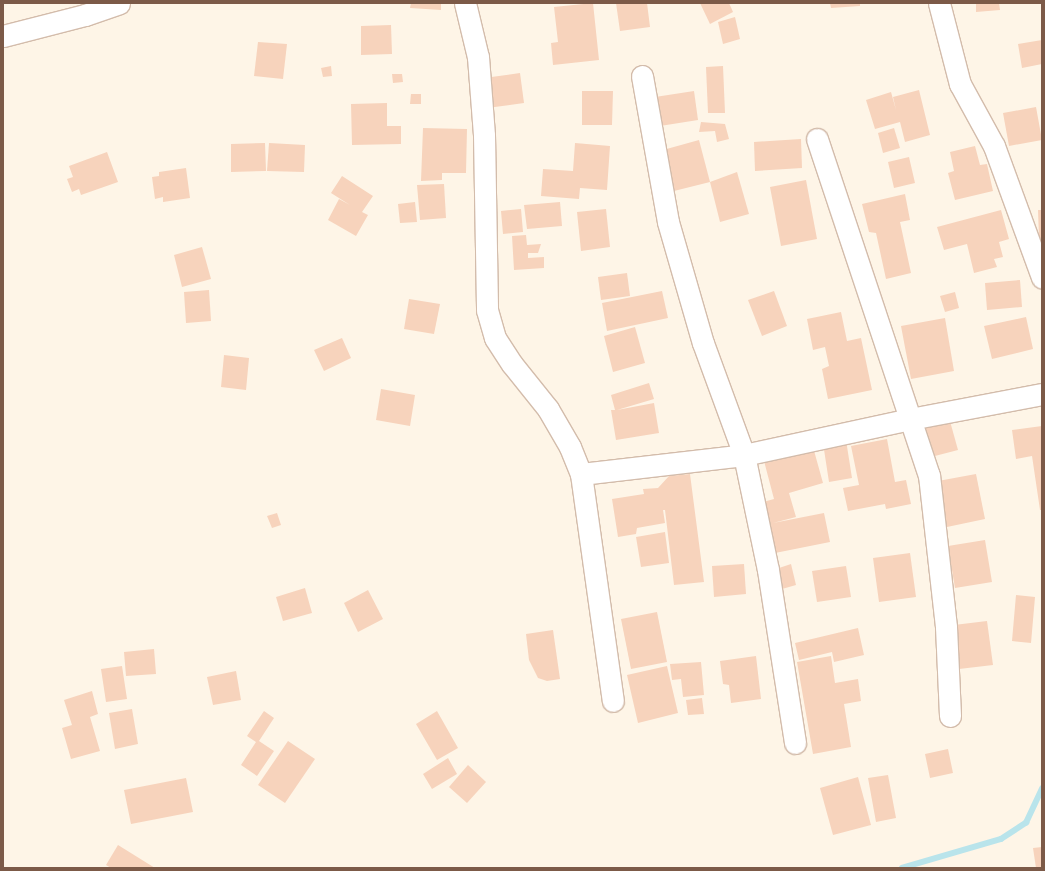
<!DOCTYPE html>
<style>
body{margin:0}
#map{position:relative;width:1045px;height:871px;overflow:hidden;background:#fef5e7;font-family:"Alegreya Sans",sans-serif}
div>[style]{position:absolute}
.stream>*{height:5.5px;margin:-2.75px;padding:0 2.75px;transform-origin:2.75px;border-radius:2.75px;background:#b9e4eb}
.building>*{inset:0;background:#f7d3bc}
.roads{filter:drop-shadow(1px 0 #d3bcab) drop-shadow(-1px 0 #d3bcab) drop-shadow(0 1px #d3bcab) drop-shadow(0 -1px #d3bcab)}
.street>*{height:21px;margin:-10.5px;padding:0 10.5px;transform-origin:10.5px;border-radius:10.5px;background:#fff}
span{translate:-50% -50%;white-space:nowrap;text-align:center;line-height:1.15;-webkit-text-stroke:3px #fff9f0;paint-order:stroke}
.frame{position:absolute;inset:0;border:4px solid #7c5a48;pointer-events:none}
</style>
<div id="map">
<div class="stream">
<i style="left:902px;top:868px;width:103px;rotate:-16.3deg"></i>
<i style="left:1001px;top:839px;width:30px;rotate:-33deg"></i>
<i style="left:1026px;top:823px;width:38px;rotate:-65deg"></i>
</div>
<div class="building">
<i style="clip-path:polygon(411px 3px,441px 3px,441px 10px,410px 8px)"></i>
<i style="clip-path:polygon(593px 3px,599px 60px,553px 65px,551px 43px,558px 42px,554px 7px)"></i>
<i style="clip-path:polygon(616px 3px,647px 3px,650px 27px,620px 31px)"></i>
<i style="clip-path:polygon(700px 3px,729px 3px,733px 12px,710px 24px)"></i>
<i style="clip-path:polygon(830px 3px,860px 3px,860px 6px,831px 8px)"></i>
<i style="clip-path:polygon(976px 3px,999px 3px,1000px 10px,976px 12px)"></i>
<i style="clip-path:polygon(735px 17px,740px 39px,723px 44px,718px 22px)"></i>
<i style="clip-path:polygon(391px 25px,392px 54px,361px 55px,361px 26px)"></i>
<i style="clip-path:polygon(1042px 40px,1042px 64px,1022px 68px,1018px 44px)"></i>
<i style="clip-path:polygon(258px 42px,287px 44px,283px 79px,254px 76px)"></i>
<i style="clip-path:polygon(331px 66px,332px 76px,323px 77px,321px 68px)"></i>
<i style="clip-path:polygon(723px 66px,725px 113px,708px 113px,706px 67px)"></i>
<i style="clip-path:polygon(520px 73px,524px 103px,487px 108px,484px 78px)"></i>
<i style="clip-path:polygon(392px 74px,402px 74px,403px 82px,393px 83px)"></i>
<i style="clip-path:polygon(919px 90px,930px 135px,905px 142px,900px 122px,875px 129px,866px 100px,891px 92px,896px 110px,893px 97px)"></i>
<i style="clip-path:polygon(582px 91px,613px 91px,612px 125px,582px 125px)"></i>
<i style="clip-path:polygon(694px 91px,698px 120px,660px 126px,655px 97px)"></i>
<i style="clip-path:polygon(411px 94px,421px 94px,421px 104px,410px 104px)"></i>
<i style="clip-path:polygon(387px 103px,387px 126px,401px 126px,401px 144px,352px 145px,351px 104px)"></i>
<i style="clip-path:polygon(1036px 107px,1042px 140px,1009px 146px,1003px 113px)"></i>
<i style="clip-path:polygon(701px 122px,725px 124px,729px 139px,717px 142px,715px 131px,699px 132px)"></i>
<i style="clip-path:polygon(423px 128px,467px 129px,466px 173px,442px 173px,442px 180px,421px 181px)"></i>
<i style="clip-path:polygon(894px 128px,900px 148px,883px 153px,878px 133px)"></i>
<i style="clip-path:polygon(801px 139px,802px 168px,755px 171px,754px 142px)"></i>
<i style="clip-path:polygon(699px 140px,710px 182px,674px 191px,663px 150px)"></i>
<i style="clip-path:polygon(265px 143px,266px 171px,231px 172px,231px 144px)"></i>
<i style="clip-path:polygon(269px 143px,305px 145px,304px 172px,267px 171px)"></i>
<i style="clip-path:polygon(575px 143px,610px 146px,607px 190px,580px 188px,579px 199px,541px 196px,543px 169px,573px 171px)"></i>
<i style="clip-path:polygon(975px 146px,980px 165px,987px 164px,993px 191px,955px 200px,948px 173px,954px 171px,950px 152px)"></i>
<i style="clip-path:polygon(107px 152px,118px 182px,81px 195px,79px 189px,72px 192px,67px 179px,73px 177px,69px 166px)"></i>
<i style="clip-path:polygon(909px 157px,915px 183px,894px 188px,888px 162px)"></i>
<i style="clip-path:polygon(186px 168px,190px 198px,163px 202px,163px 197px,155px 199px,152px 177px,159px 176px,159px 172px)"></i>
<i style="clip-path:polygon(737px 172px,749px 214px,720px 222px,710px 182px)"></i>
<i style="clip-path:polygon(342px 176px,373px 196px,362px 212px,368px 215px,356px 236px,328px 220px,339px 199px,350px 205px,331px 193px)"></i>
<i style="clip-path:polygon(806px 180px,817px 239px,781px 246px,770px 187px)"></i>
<i style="clip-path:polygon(444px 184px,446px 218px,420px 220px,417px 185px)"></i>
<i style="clip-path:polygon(905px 194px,910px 220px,900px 222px,911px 273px,886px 279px,876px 233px,869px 232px,862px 204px)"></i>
<i style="clip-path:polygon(415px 202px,417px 222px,400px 223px,398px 204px)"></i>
<i style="clip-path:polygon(560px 202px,562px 226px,527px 229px,524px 205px)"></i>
<i style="clip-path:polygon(521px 209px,523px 232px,503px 234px,501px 211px)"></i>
<i style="clip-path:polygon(606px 209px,610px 247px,581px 251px,577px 212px)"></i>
<i style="clip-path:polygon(1001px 210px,1009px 239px,999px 242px,1003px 257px,994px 259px,997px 267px,974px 273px,967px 244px,944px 250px,937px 227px)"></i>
<i style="clip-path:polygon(1038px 210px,1042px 210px,1042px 238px,1039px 238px)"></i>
<i style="clip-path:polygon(526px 235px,527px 245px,541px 244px,538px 253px,528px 253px,528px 258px,544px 257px,544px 268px,514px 270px,512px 236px)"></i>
<i style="clip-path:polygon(202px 247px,211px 279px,182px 287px,174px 255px)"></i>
<i style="clip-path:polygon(627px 273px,630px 296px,601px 300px,598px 277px)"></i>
<i style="clip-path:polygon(1020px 280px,1022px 307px,987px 310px,985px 283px)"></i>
<i style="clip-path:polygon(209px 290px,211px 321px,186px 323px,184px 292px)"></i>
<i style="clip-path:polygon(662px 291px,668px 318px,607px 331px,602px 303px)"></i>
<i style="clip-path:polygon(774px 291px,787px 326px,762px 336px,748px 300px)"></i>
<i style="clip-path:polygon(955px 292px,959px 308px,945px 312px,940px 296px)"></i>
<i style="clip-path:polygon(409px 299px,440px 304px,434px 334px,404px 329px)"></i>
<i style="clip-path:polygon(841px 312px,847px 341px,861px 338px,872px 390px,828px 399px,822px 369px,829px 366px,825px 347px,813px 350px,807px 319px)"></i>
<i style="clip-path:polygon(1026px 317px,1033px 349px,992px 359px,984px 326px)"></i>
<i style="clip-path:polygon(945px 318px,954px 371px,911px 379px,901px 326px)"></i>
<i style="clip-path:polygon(635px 327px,645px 363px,613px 372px,604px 336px)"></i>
<i style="clip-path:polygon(342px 338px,351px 358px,324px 371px,314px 350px)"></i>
<i style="clip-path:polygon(224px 355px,249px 358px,246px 390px,221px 387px)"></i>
<i style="clip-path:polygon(649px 383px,654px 399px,617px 410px,654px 403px,659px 433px,616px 440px,611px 410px,615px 410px,611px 395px)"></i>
<i style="clip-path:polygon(381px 389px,415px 395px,410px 426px,376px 420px)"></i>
<i style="clip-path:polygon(948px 414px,958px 450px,931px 457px,922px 421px)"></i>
<i style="clip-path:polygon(1042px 426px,1042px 510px,1040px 510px,1032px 456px,1016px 459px,1012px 430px)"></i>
<i style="clip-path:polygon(887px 439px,895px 482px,906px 480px,911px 504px,886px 509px,885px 504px,848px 511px,843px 488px,859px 485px,851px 446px)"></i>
<i style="clip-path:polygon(846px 440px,852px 478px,829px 482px,823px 443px)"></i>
<i style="clip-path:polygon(813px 447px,823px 483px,789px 493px,796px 517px,773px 523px,824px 513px,830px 542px,775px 553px,763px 502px,774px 499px,764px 461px)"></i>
<i style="clip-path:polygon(690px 474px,704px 582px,674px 585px,665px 510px,663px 510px,665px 523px,637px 528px,636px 534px,618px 537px,612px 499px,644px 494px,643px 489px,658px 488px,669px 476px)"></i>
<i style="clip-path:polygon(976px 474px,985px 519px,947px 527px,938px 481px)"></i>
<i style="clip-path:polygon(277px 513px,281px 525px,272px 528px,267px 516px)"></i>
<i style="clip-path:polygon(665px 532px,669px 563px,641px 567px,636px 537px)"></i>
<i style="clip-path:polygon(985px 540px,992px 582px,955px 588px,948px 546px)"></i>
<i style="clip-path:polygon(910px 553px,916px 597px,879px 602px,873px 558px)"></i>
<i style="clip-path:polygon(744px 564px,746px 594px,714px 597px,712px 566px)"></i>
<i style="clip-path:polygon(791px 564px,796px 585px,782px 589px,776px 569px)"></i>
<i style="clip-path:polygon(846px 566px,851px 597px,817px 602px,812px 571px)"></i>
<i style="clip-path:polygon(305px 588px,312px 613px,283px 621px,276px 597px)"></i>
<i style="clip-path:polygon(368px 590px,383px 619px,358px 632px,344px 603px)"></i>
<i style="clip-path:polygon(1016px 595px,1035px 597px,1031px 643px,1012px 641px)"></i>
<i style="clip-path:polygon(657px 612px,667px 662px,631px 669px,621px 619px)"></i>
<i style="clip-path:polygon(987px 621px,993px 665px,959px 669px,954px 625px)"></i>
<i style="clip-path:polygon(858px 628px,864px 655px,834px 662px,832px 652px,799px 660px,795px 643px)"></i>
<i style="clip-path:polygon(553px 630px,560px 679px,547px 681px,538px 678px,529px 660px,526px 634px)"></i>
<i style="clip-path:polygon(154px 649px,156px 674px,126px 676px,124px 652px)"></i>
<i style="clip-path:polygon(756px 656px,761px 699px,731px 703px,729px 685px,723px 684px,720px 661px)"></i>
<i style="clip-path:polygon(831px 656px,835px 683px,858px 679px,861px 701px,844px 704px,851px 747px,813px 754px,797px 662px)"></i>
<i style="clip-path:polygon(701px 662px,704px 695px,683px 697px,681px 679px,672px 680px,670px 664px)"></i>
<i style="clip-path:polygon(122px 666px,127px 699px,106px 702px,101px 669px)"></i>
<i style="clip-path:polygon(667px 666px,678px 713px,638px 723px,627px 675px)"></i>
<i style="clip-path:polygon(236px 671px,241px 700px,213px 705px,207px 677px)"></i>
<i style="clip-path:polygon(92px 691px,98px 714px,90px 717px,100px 751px,71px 759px,62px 728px,72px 725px,64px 700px)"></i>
<i style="clip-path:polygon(702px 698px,704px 714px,688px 715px,686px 700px)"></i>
<i style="clip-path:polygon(132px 709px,138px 744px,115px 749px,109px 713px)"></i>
<i style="clip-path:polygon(264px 711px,274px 718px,259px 741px,274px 751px,257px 776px,241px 765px,256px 742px,247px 736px)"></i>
<i style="clip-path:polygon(437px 711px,458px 748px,437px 760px,416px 724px)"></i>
<i style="clip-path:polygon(288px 741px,315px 759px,285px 803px,258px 785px)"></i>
<i style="clip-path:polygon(948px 749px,953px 773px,930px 778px,925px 754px)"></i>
<i style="clip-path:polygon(448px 758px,457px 774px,432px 789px,423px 774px)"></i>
<i style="clip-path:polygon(468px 765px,486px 782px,467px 803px,449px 787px)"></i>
<i style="clip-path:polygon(888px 775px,896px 818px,876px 822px,868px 778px)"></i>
<i style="clip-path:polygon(858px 777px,871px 825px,833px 835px,820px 788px)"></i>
<i style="clip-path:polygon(186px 778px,193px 812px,131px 824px,124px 790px)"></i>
<i style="clip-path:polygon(118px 845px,155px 868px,111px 868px,106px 865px)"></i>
<i style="clip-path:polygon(1042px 847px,1042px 868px,1036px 868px,1033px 848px)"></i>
</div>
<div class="roads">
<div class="street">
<i style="left:465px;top:3px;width:56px;rotate:76.5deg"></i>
<i style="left:478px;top:57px;width:78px;rotate:85.6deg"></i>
<i style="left:484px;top:135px;width:175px;rotate:89deg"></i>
<i style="left:487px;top:310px;width:29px;rotate:74deg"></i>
<i style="left:495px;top:338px;width:31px;rotate:57deg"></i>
<i style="left:512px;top:364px;width:58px;rotate:51.3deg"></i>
<i style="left:548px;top:409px;width:44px;rotate:59.9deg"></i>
<i style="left:570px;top:447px;width:29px;rotate:68deg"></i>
<i style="left:581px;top:474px;width:229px;rotate:82deg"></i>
<i style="left:939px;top:3px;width:84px;rotate:75.5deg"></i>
<i style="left:960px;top:84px;width:71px;rotate:61.3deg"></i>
<i style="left:994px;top:146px;width:140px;rotate:69.9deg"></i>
<i style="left:3px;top:36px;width:85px;rotate:-14.4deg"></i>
<i style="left:85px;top:15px;width:36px;rotate:-19deg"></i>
<i style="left:642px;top:76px;width:148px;rotate:79.9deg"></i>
<i style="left:668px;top:222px;width:126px;rotate:73.9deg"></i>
<i style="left:703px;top:343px;width:119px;rotate:69.9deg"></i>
<i style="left:744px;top:455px;width:117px;rotate:78.2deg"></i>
<i style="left:768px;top:570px;width:175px;rotate:81.1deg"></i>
<i style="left:817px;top:139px;width:354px;rotate:71.6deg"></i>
<i style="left:929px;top:475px;width:153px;rotate:83.6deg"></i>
<i style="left:946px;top:627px;width:89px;rotate:87.4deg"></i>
<i style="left:581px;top:474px;width:164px;rotate:-6.6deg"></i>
<i style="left:744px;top:455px;width:170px;rotate:-12.2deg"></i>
<i style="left:910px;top:419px;width:134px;rotate:-10.7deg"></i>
</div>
</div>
<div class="frame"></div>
</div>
